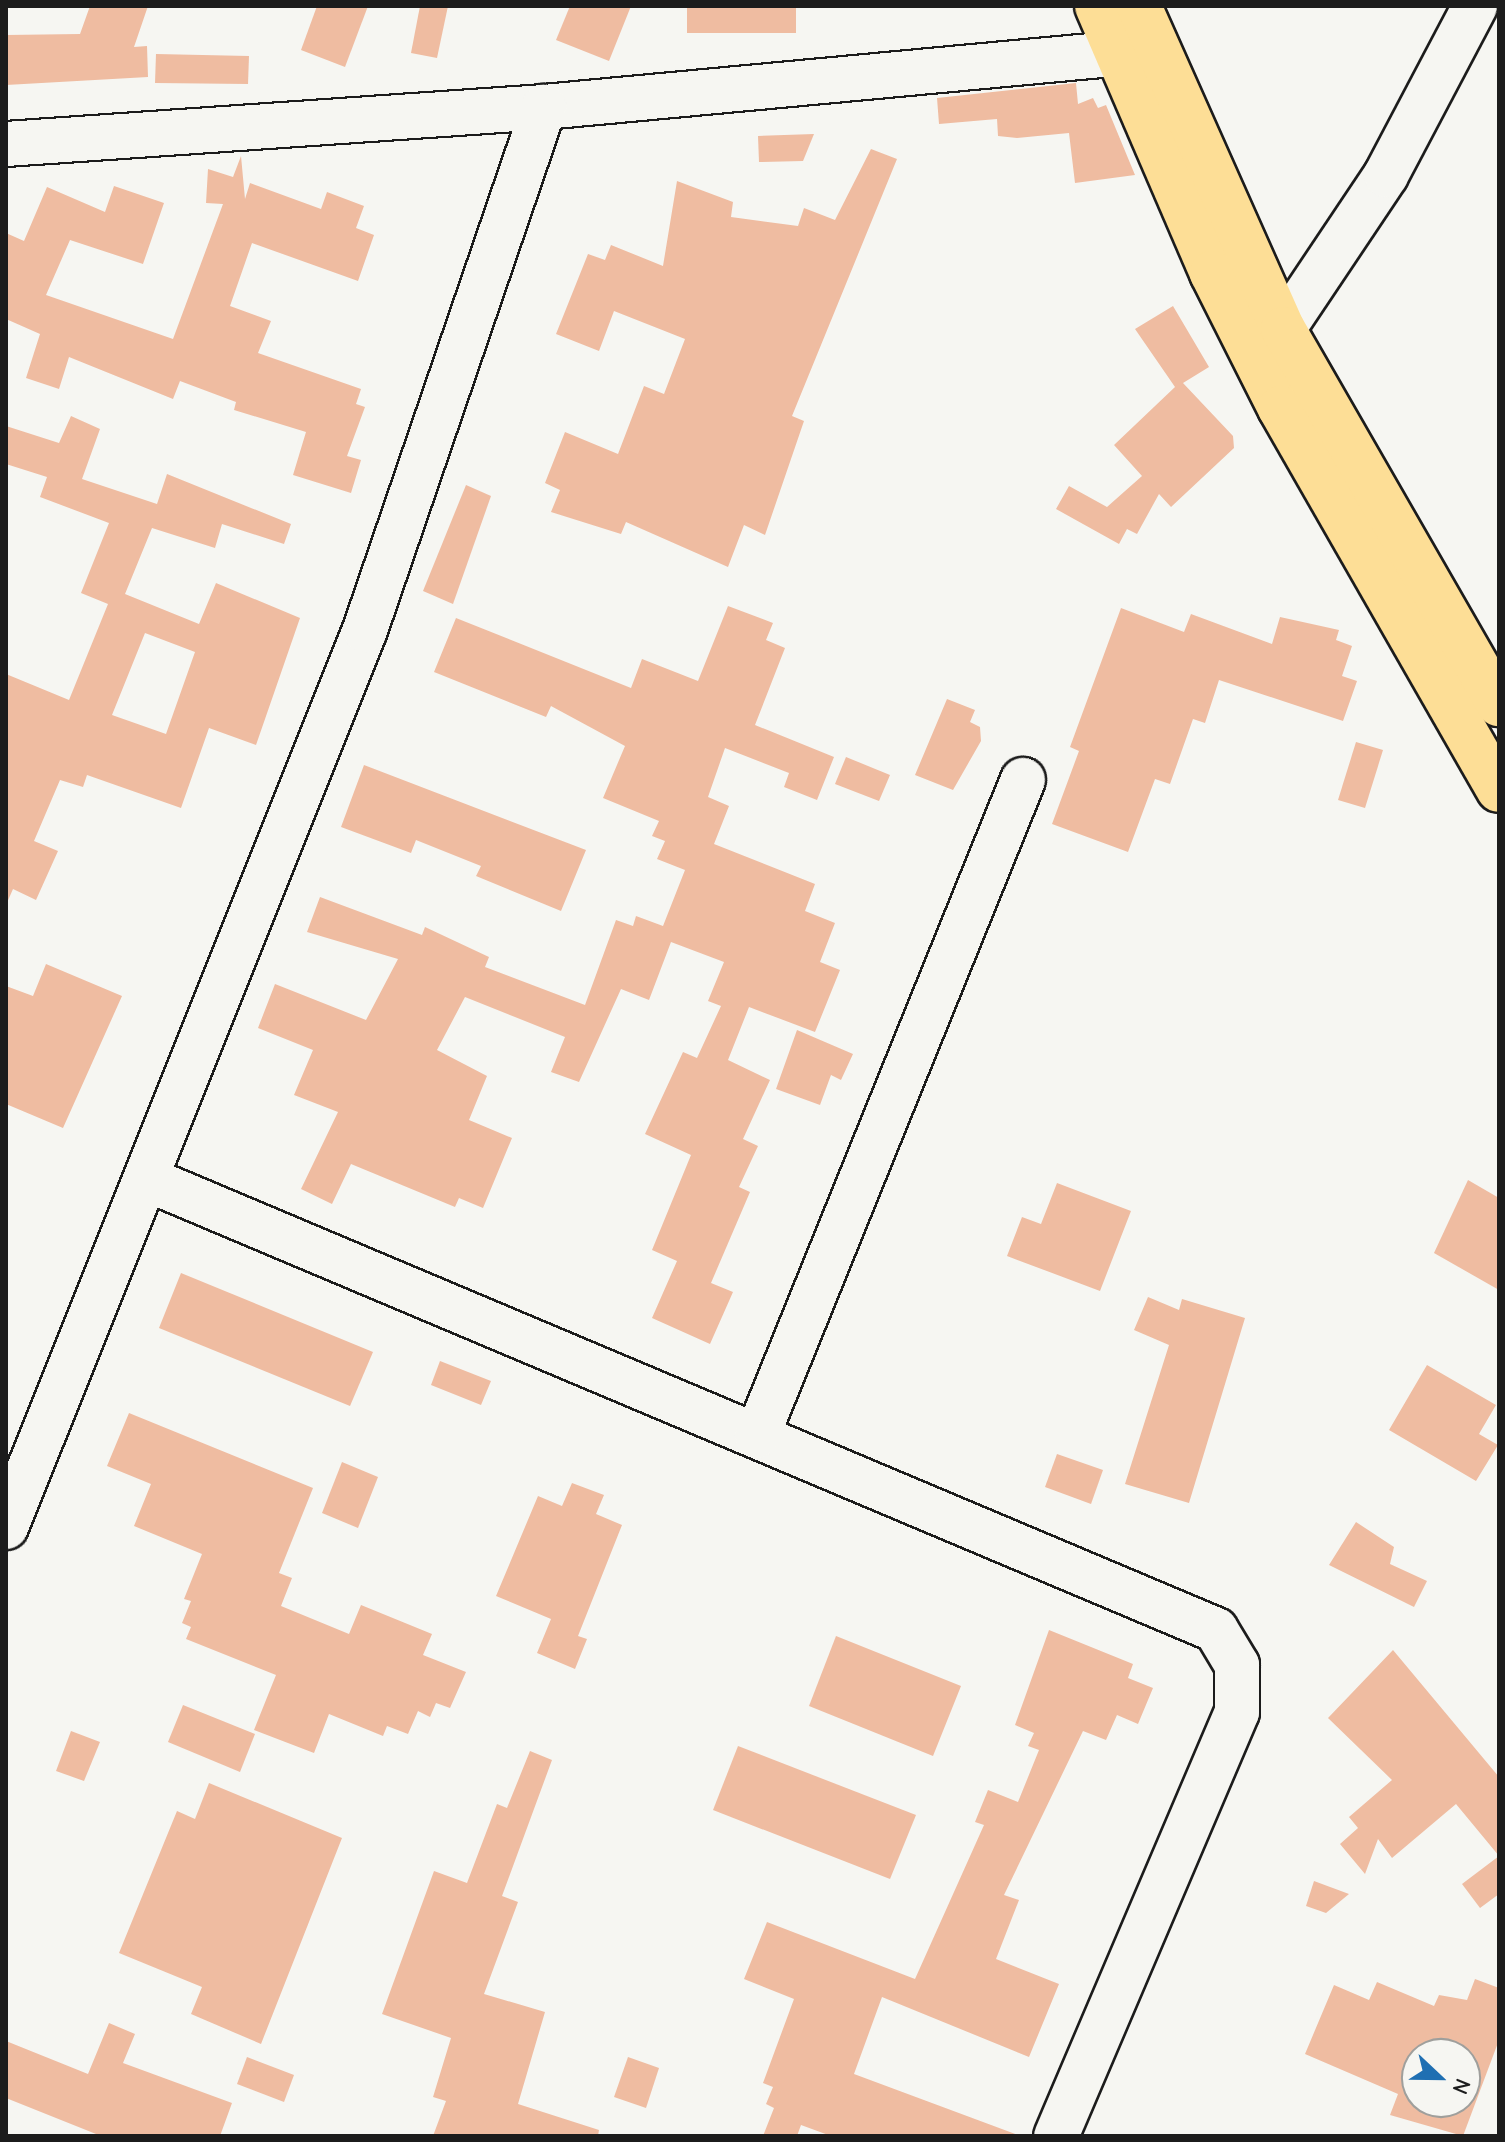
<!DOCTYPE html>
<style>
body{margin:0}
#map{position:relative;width:1505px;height:2142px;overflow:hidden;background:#f6f6f2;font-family:"Comic Neue",sans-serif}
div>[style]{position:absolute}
.building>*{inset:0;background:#efbca1}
.roads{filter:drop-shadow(2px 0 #1c1c1c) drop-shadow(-2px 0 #1c1c1c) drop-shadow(0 2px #1c1c1c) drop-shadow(0 -2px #1c1c1c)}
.minor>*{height:44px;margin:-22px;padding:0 22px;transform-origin:22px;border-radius:22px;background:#f6f6f2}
.major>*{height:44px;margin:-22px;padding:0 22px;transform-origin:22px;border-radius:22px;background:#fdde96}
span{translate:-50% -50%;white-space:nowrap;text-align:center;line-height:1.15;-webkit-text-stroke:7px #f6f6f2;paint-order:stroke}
.frame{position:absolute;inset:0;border:8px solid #1c1c1c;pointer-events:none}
.north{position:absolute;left:1401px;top:2038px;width:80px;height:80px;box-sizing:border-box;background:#f6f6f2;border:2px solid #9f9f9c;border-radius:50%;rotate:112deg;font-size:22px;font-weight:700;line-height:32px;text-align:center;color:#1c1c1c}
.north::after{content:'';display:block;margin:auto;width:28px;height:36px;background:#1f6fb2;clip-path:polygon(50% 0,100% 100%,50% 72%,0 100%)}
</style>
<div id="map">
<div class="building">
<i style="clip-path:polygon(90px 6px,148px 6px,134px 47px,147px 46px,148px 77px,6px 85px,6px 35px,80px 34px)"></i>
<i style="clip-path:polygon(317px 6px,368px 6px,345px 67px,301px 50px)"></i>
<i style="clip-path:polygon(420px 6px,448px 6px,437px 58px,411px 53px)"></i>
<i style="clip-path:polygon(570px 6px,631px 6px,609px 61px,556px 40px)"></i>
<i style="clip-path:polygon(687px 6px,796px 6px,796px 33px,687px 33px)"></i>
<i style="clip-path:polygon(156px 54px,249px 56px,248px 84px,155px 83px)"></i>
<i style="clip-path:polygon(1076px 83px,1078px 104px,1093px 98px,1098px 108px,1106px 105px,1135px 175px,1075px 183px,1069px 133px,1017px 138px,998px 136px,997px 119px,939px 124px,937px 98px)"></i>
<i style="clip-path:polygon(814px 134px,803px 161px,759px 162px,758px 136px)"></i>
<i style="clip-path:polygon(871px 149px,897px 159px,792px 416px,804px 421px,765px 535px,744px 525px,728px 567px,626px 522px,621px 534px,551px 512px,560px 490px,545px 483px,565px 432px,618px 454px,644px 386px,664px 394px,685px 339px,614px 311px,599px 351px,556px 334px,588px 254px,605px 260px,611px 245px,663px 266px,677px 181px,733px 202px,731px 217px,798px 226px,804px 208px,835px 220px)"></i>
<i style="clip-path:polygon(241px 156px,245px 199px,250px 183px,321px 209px,327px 192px,364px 206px,356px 228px,374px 235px,358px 281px,252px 243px,230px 306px,271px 321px,258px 353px,361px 389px,356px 404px,365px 407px,347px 456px,361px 460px,351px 493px,293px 475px,306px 432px,234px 410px,236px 402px,180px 381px,173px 399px,69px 357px,59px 389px,26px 378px,40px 334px,6px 319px,6px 233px,24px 241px,47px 187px,105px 212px,114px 186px,164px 203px,143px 264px,70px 240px,46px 295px,173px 339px,223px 204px,206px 203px,208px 169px,233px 177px)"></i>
<i style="clip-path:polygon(1173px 306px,1209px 367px,1183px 383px,1233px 436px,1234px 448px,1171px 507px,1159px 494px,1137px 534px,1127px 529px,1119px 544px,1056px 509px,1069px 486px,1107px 507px,1142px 476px,1114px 445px,1175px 387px,1135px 329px)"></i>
<i style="clip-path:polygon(evenodd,71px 416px,100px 429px,82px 479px,157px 504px,167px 474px,291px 524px,284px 544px,222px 524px,215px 548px,152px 528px,125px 594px,199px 624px,216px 583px,300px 618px,256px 745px,209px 728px,181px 808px,87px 775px,83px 787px,60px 780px,34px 841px,58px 851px,36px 900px,13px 889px,6px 905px,6px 674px,69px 700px,108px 604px,81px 593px,109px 523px,40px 497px,47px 477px,6px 464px,6px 426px,59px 443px,71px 416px,145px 633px,195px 652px,166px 734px,112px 715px,145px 633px)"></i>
<i style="clip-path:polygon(466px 485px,491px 496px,453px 604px,423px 591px)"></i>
<i style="clip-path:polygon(728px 606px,773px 623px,766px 640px,785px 648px,755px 725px,834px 757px,817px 800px,784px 787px,789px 773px,725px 748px,708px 797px,729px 806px,714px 844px,815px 884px,805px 911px,835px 923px,820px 962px,840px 970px,815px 1032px,749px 1007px,728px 1060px,770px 1080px,743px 1139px,758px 1146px,739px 1187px,750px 1192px,711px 1283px,733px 1292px,710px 1344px,652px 1318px,677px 1261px,652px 1250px,691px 1155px,645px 1134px,683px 1052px,697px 1058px,721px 1006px,708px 1001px,724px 962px,671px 942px,649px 1000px,621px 989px,579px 1082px,551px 1072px,565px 1037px,465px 997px,437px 1050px,487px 1076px,469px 1120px,512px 1138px,483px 1208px,459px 1198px,455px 1207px,351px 1164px,332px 1204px,301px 1189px,338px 1112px,294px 1095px,313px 1050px,258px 1028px,275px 984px,366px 1020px,398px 959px,307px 932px,320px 897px,422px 935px,425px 927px,489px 957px,485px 967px,585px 1005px,616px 920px,633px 926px,636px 916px,663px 926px,685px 870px,657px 859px,665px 841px,652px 836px,659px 821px,603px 798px,625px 746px,551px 706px,546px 717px,434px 672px,456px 618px,631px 688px,642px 659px,698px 681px)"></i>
<i style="clip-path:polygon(1121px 608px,1184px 632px,1191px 614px,1272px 644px,1280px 617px,1339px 630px,1336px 640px,1352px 646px,1342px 676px,1357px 681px,1343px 721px,1219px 680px,1205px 723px,1193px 719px,1170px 784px,1155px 779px,1128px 852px,1052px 824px,1079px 751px,1070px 747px)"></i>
<i style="clip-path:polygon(947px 699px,975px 710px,970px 722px,980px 727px,981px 741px,953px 790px,915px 775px)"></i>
<i style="clip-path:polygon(1356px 742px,1383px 750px,1365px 808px,1338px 800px)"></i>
<i style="clip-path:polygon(846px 757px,890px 775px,879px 801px,835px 784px)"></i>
<i style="clip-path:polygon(364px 765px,586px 850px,561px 911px,476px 876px,481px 866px,416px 840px,411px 853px,341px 827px)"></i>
<i style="clip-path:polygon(46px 964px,122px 996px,63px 1128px,6px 1104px,6px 986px,33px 996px)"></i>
<i style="clip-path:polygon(797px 1030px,853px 1054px,841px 1080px,831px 1075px,820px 1105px,776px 1089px)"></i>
<i style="clip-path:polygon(1468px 1180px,1499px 1198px,1499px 1290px,1434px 1253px)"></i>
<i style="clip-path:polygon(1057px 1183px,1131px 1211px,1100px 1291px,1007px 1256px,1022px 1217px,1041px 1224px)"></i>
<i style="clip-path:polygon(181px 1273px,373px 1352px,350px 1406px,159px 1328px)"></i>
<i style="clip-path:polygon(1148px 1297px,1179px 1310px,1182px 1299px,1245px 1318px,1189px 1503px,1125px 1484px,1169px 1345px,1134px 1330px)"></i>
<i style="clip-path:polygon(440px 1361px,491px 1381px,481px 1405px,431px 1385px)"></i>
<i style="clip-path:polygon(1427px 1365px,1496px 1405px,1479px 1434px,1498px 1445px,1476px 1481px,1389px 1430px)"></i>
<i style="clip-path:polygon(129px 1413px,313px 1488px,279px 1573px,292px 1578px,281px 1606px,349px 1634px,361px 1605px,432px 1634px,423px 1655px,466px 1672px,450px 1708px,436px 1703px,430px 1717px,418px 1711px,408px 1734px,387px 1726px,383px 1736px,329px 1714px,314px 1753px,254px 1730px,276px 1675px,186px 1639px,191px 1627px,182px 1623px,191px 1601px,184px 1599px,202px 1554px,134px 1526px,151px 1484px,107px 1466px)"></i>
<i style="clip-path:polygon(1057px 1454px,1103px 1470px,1091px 1504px,1045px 1487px)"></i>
<i style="clip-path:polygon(342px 1462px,378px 1477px,358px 1528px,322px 1513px)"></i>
<i style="clip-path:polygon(572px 1483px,604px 1495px,596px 1514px,622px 1525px,578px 1636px,587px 1639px,575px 1669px,537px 1653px,551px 1619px,496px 1596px,538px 1496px,562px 1506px)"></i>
<i style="clip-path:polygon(1356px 1522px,1394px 1547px,1390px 1564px,1427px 1581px,1414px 1607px,1329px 1565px)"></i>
<i style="clip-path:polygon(1049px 1630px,1133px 1664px,1128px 1678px,1153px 1688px,1138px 1724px,1117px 1715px,1106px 1740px,1083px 1731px,1004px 1895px,1019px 1900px,996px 1959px,1059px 1984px,1029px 2057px,882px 1997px,854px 2074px,1021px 2136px,831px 2136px,801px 2125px,797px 2136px,763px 2136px,774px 2108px,766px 2104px,773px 2087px,763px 2083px,794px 1999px,744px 1979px,767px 1922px,915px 1979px,984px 1825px,975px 1822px,988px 1790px,1018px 1802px,1039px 1750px,1028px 1746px,1034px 1733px,1015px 1725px)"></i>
<i style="clip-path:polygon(836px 1636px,961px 1686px,933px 1756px,809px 1706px)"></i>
<i style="clip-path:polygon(1393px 1650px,1499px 1777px,1499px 1894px,1480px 1908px,1462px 1884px,1499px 1856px,1456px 1804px,1392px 1858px,1378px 1839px,1365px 1874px,1340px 1844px,1358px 1828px,1349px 1817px,1392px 1780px,1328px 1718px)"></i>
<i style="clip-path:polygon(183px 1705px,255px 1734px,240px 1772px,168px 1742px)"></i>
<i style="clip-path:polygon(71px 1731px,100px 1742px,84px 1781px,56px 1771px)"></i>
<i style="clip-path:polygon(738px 1746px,916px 1815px,890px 1879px,713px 1810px)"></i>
<i style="clip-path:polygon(530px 1751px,552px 1760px,502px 1896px,518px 1902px,484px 1994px,545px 2012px,518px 2104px,599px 2130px,598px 2136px,433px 2136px,446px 2101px,433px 2097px,451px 2038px,382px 2014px,434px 1871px,467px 1883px,497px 1804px,507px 1808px)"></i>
<i style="clip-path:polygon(209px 1783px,342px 1838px,261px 2044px,191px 2014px,202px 1987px,119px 1953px,177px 1811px,195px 1819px)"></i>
<i style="clip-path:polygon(1314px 1881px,1349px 1894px,1326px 1913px,1306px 1906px)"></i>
<i style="clip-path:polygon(evenodd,1475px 1979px,1499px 1988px,1499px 2040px,1463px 2136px,1390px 2115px,1398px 2094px,1305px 2054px,1334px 1985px,1369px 2000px,1377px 1982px,1434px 2006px,1439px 1995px,1467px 2000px,1475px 1979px,1417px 2054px,1465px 2054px,1465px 2102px,1417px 2102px,1417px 2054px)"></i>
<i style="clip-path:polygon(109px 2023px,135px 2034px,123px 2063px,232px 2103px,220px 2136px,101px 2136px,6px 2098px,6px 2041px,88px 2074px)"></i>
<i style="clip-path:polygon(247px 2057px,294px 2075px,284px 2102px,237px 2084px)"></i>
<i style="clip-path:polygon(628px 2057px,659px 2068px,646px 2108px,614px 2097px)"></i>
</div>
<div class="roads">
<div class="minor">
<i style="left:6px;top:144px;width:539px;rotate:-3.93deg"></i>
<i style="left:544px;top:107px;width:614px;rotate:-5.33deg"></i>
<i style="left:1283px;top:329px;width:185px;rotate:-56.2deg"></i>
<i style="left:1386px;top:175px;width:191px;rotate:-62.2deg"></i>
<i style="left:147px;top:1179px;width:1160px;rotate:22.87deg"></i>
<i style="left:1216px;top:1630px;width:41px;rotate:59deg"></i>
<i style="left:1237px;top:1665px;width:47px;rotate:90deg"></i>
<i style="left:1237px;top:1712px;width:461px;rotate:113.1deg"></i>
<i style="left:757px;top:1436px;width:708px;rotate:-67.93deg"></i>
<i style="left:6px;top:1527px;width:966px;rotate:-68.19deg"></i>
<i style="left:365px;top:630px;width:553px;rotate:-71.11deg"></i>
</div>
<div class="major">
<i style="left:1097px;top:6px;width:291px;rotate:66.7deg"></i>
<i style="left:1212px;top:273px;width:151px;rotate:63.3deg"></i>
<i style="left:1280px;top:408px;width:440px;rotate:60.2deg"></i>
<i style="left:1139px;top:6px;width:354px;rotate:66deg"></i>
<i style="left:1283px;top:329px;width:433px;rotate:60.1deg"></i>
</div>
</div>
<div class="frame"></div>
<div class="north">N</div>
</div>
